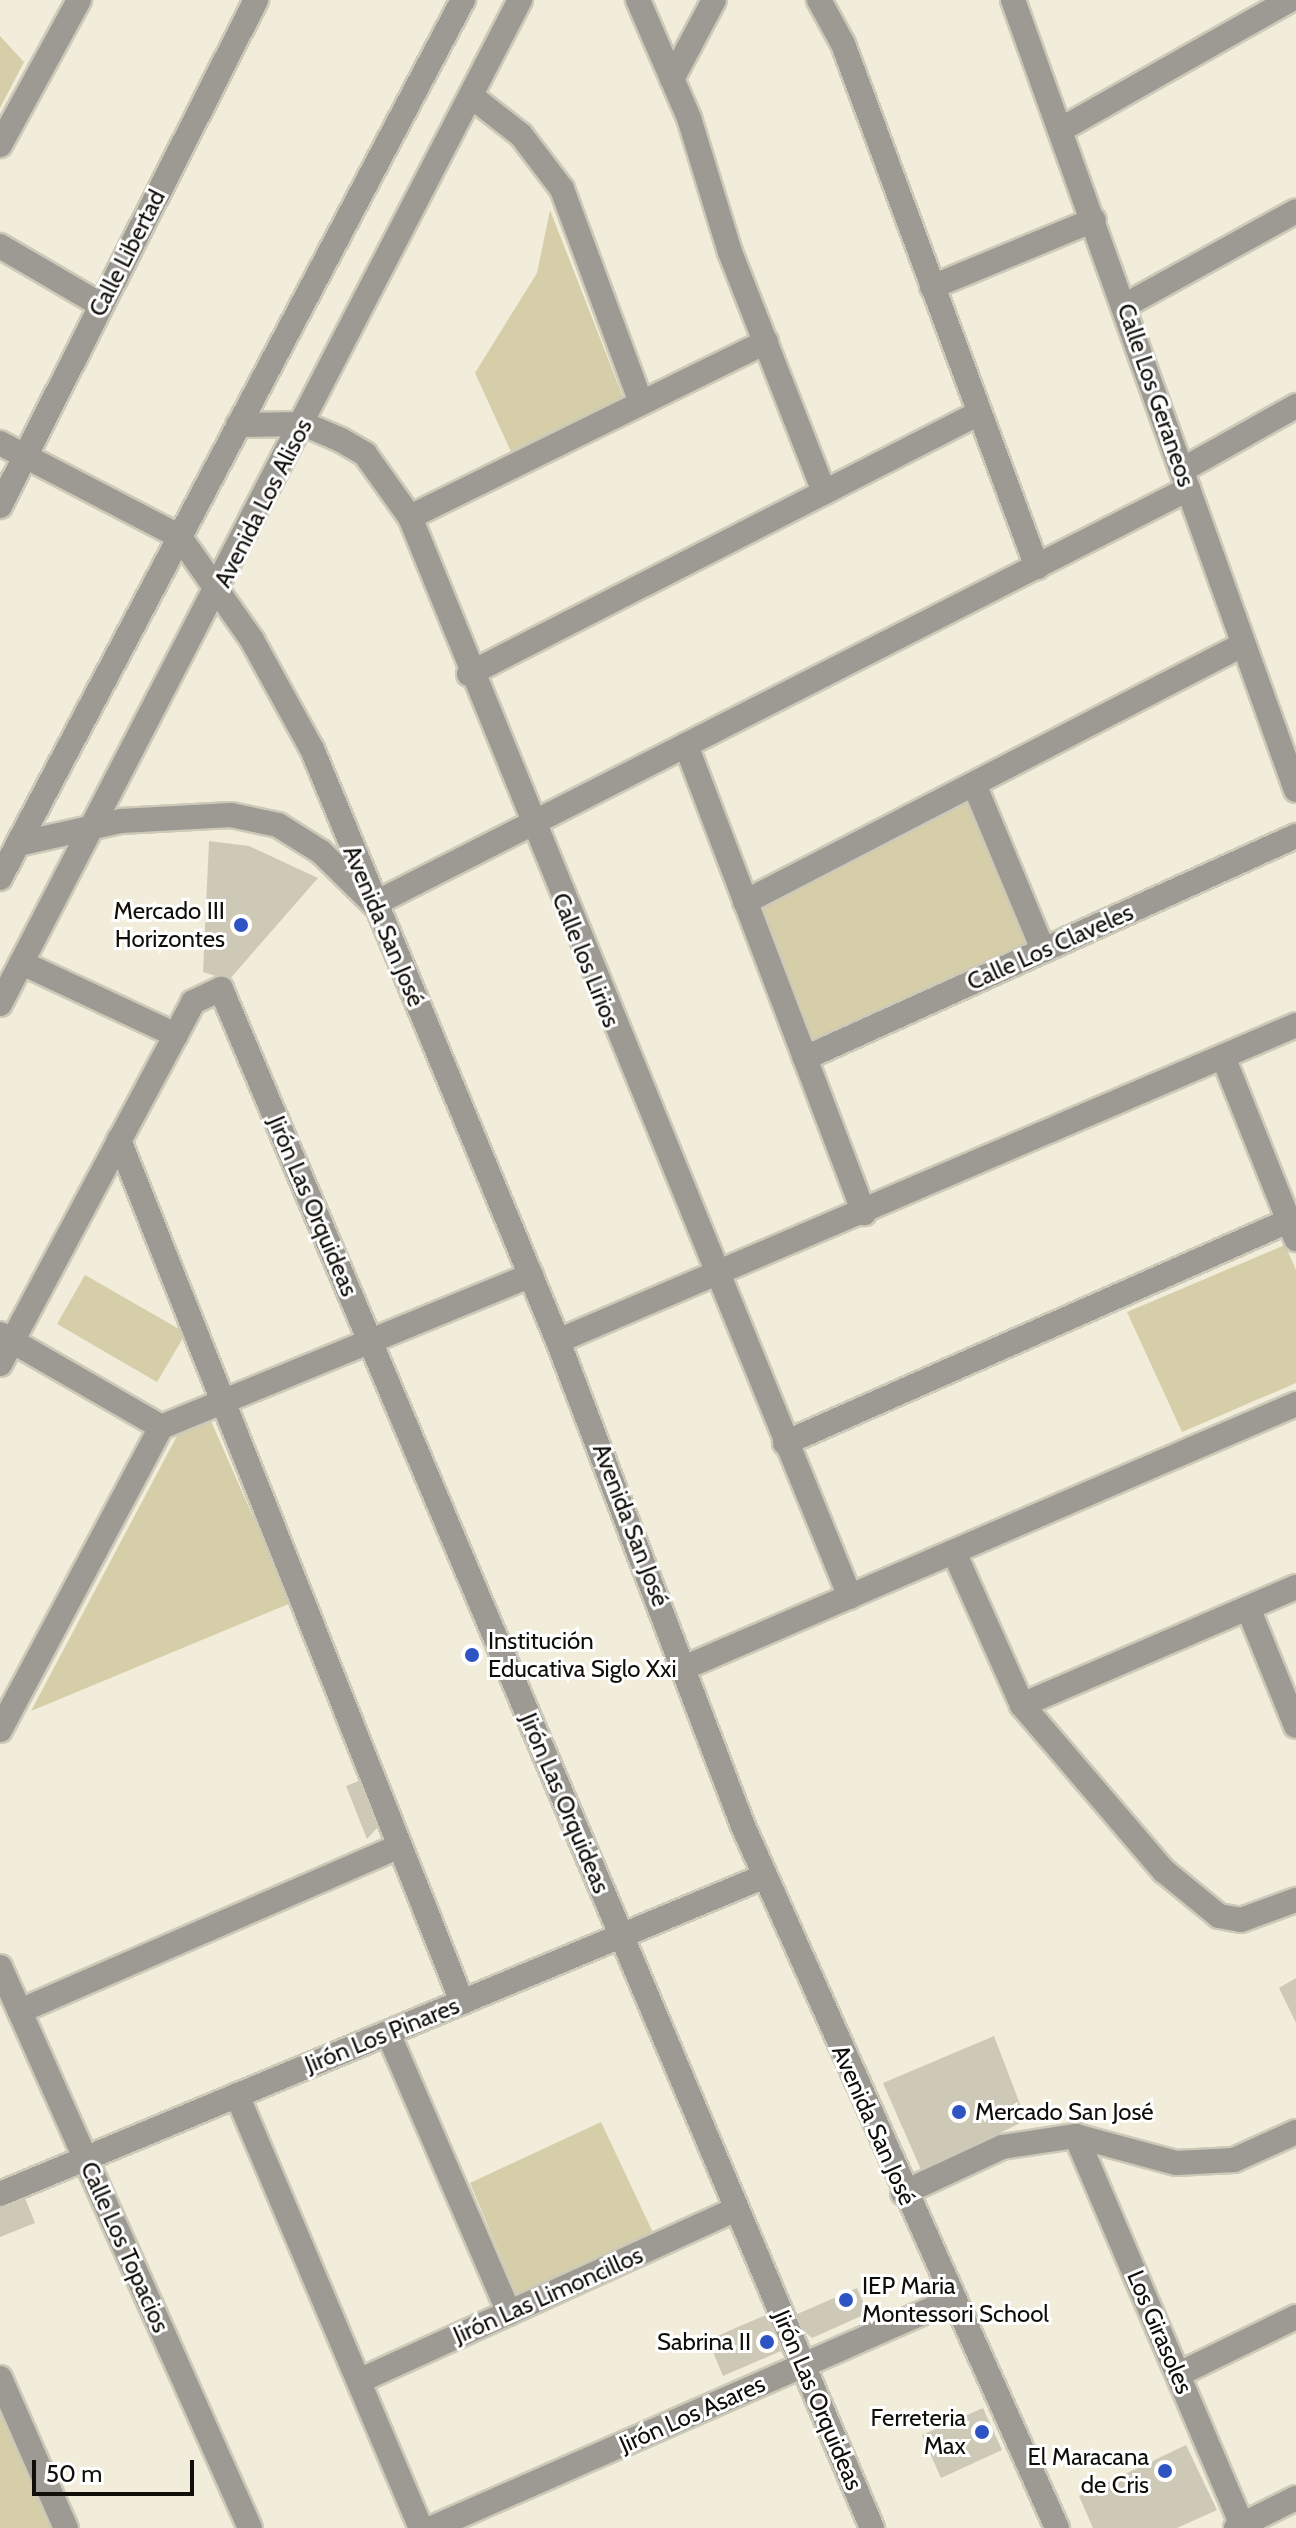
<!DOCTYPE html>
<meta charset="utf-8">
<style>
body{margin:0}
#map{position:relative;width:1296px;height:2528px;overflow:hidden;background:#f1edda;font-family:Cabin,sans-serif}
div>[style]{position:absolute}
.green>*{inset:0;background:#d6cea9}
.building>*{inset:0;background:#cdc9b6}
.roads{filter:drop-shadow(2px 0 #cdc9b8) drop-shadow(-2px 0 #cdc9b8) drop-shadow(0 2px #cdc9b8) drop-shadow(0 -2px #cdc9b8)}
.minor>*{height:24px;margin:-12px;padding:0 12px;transform-origin:12px;border-radius:12px;background:#9c9a92}
.dots>*{width:22px;height:22px;translate:-50% -50%;box-sizing:border-box;border:4px solid #fff;border-radius:50%}
span{translate:-50% -50%;white-space:nowrap;text-align:center;line-height:1.15;-webkit-text-stroke:6px #fff;paint-order:stroke}
.street-label{font-size:24px;color:#0f0e08}
.poi-label{font-size:24px;color:#0f0e08}
.right{translate:-100% -50%;text-align:right}
.left{translate:0 -50%;text-align:left}
.scale{position:absolute;left:32px;top:2460px;width:162px;height:36px;box-sizing:border-box;border:4px solid #0f0e08;border-top:0;padding-left:10px;font-size:24px;line-height:28px;white-space:nowrap;color:#0f0e08;-webkit-text-stroke:6px #fff;paint-order:stroke}
</style>
<div id="map">
<div class="green">
<i style="clip-path:polygon(0 36px,24px 62px,0 108px)"></i>
<i style="clip-path:polygon(550px 210px,623px 397px,512px 454px,475px 373px,537px 273px)"></i>
<i style="clip-path:polygon(984px 794px,1048px 939px,810px 1045px,758px 906px)"></i>
<i style="clip-path:polygon(1285px 1245px,1296px 1270px,1296px 1383px,1182px 1432px,1127px 1312px)"></i>
<i style="clip-path:polygon(85px 1275px,186px 1333px,157px 1382px,57px 1324px)"></i>
<i style="clip-path:polygon(211px 1421px,291px 1603px,31px 1711px,178px 1434px)"></i>
<i style="clip-path:polygon(601px 2122px,656px 2239px,518px 2298px,470px 2183px)"></i>
<i style="clip-path:polygon(0 2410px,54px 2528px,0 2528px)"></i>
</div>
<div class="building">
<i style="clip-path:polygon(209px 841px,249px 846px,318px 878px,229px 980px,203px 972px)"></i>
<i style="clip-path:polygon(369px 1777px,385px 1819px,367px 1839px,346px 1786px)"></i>
<i style="clip-path:polygon(1296px 1978px,1296px 2023px,1279px 1988px)"></i>
<i style="clip-path:polygon(994px 2036px,1026px 2120px,922px 2172px,883px 2083px)"></i>
<i style="clip-path:polygon(23px 2193px,35px 2223px,0 2237px,0 2202px)"></i>
<i style="clip-path:polygon(857px 2288px,868px 2313px,812px 2338px,801px 2329px,795px 2315px)"></i>
<i style="clip-path:polygon(766px 2315px,781px 2351px,723px 2376px,708px 2340px)"></i>
<i style="clip-path:polygon(983px 2408px,1002px 2450px,941px 2478px,922px 2435px)"></i>
<i style="clip-path:polygon(1186px 2445px,1217px 2510px,1177px 2528px,1093px 2528px,1079px 2496px)"></i>
</div>
<div class="roads">
<div class="minor">
<i style="left:638px;top:0;width:129px;rotate:66.6deg"></i>
<i style="left:689px;top:118px;width:140px;rotate:73deg"></i>
<i style="left:730px;top:252px;width:258px;rotate:68.6deg"></i>
<i style="left:819px;top:0;width:50px;rotate:61.4deg"></i>
<i style="left:843px;top:44px;width:558px;rotate:69.65deg"></i>
<i style="left:1013px;top:0;width:839px;rotate:70.29deg"></i>
<i style="left:672px;top:79px;width:89px;rotate:-62deg"></i>
<i style="left:471px;top:96px;width:63px;rotate:38deg"></i>
<i style="left:521px;top:135px;width:68px;rotate:52.8deg"></i>
<i style="left:562px;top:189px;width:228px;rotate:69.7deg"></i>
<i style="left:1060px;top:130px;width:264px;rotate:-29.5deg"></i>
<i style="left:0;top:145px;width:165px;rotate:-61.4deg"></i>
<i style="left:0;top:246px;width:117px;rotate:30.3deg"></i>
<i style="left:932px;top:287px;width:175px;rotate:-22.5deg"></i>
<i style="left:1126px;top:305px;width:194px;rotate:-28.9deg"></i>
<i style="left:238px;top:425px;width:66px;rotate:-0.9deg"></i>
<i style="left:304px;top:424px;width:40px;rotate:23.4deg"></i>
<i style="left:341px;top:440px;width:28px;rotate:30deg"></i>
<i style="left:365px;top:454px;width:77px;rotate:54.5deg"></i>
<i style="left:410px;top:517px;width:1166px;rotate:67.83deg"></i>
<i style="left:0;top:443px;width:202px;rotate:27.5deg"></i>
<i style="left:179px;top:536px;width:127px;rotate:54.9deg"></i>
<i style="left:252px;top:640px;width:124px;rotate:61.2deg"></i>
<i style="left:312px;top:749px;width:641px;rotate:67.44deg"></i>
<i style="left:558px;top:1341px;width:519px;rotate:69.12deg"></i>
<i style="left:743px;top:1826px;width:769px;rotate:65.9deg"></i>
<i style="left:1182px;top:470px;width:131px;rotate:-29.3deg"></i>
<i style="left:0;top:506px;width:567px;rotate:-63.16deg"></i>
<i style="left:410px;top:517px;width:397px;rotate:-26.2deg"></i>
<i style="left:469px;top:674px;width:573px;rotate:-27.1deg"></i>
<i style="left:686px;top:745px;width:501px;rotate:69.18deg"></i>
<i style="left:974px;top:784px;width:180px;rotate:67.4deg"></i>
<i style="left:18px;top:844px;width:106px;rotate:-12.6deg"></i>
<i style="left:121px;top:821px;width:110px;rotate:-3.1deg"></i>
<i style="left:231px;top:815px;width:48px;rotate:12deg"></i>
<i style="left:278px;top:825px;width:51px;rotate:32.1deg"></i>
<i style="left:321px;top:852px;width:74px;rotate:44.5deg"></i>
<i style="left:374px;top:904px;width:914px;rotate:-27.01deg"></i>
<i style="left:0;top:878px;width:993px;rotate:-62.2deg"></i>
<i style="left:745px;top:902px;width:560px;rotate:-27.34deg"></i>
<i style="left:22px;top:963px;width:170px;rotate:25.1deg"></i>
<i style="left:0;top:1004px;width:1131px;rotate:-62.62deg"></i>
<i style="left:805px;top:1058px;width:539px;rotate:-24.33deg"></i>
<i style="left:1224px;top:1059px;width:194px;rotate:68.2deg"></i>
<i style="left:119px;top:1140px;width:928px;rotate:68.3deg"></i>
<i style="left:0;top:1334px;width:186px;rotate:30deg"></i>
<i style="left:558px;top:1341px;width:803px;rotate:-23.18deg"></i>
<i style="left:0;top:1364px;width:410px;rotate:-61.9deg"></i>
<i style="left:193px;top:1002px;width:31px;rotate:-25deg"></i>
<i style="left:221px;top:989px;width:1671px;rotate:67.07deg"></i>
<i style="left:785px;top:1443px;width:550px;rotate:-23.81deg"></i>
<i style="left:954px;top:1552px;width:167px;rotate:66deg"></i>
<i style="left:1022px;top:1705px;width:218px;rotate:49.5deg"></i>
<i style="left:1164px;top:1871px;width:71px;rotate:39.3deg"></i>
<i style="left:1219px;top:1916px;width:22px;rotate:10deg"></i>
<i style="left:1241px;top:1920px;width:59px;rotate:-20deg"></i>
<i style="left:1248px;top:1608px;width:127px;rotate:67.9deg"></i>
<i style="left:686px;top:1667px;width:664px;rotate:-23.32deg"></i>
<i style="left:1022px;top:1705px;width:298px;rotate:-23.3deg"></i>
<i style="left:0;top:1730px;width:343px;rotate:-62deg"></i>
<i style="left:161px;top:1427px;width:400px;rotate:-22.3deg"></i>
<i style="left:0;top:1967px;width:614px;rotate:65.98deg"></i>
<i style="left:20px;top:2011px;width:414px;rotate:-23.5deg"></i>
<i style="left:388px;top:2033px;width:305px;rotate:66.6deg"></i>
<i style="left:237px;top:2095px;width:470px;rotate:67deg"></i>
<i style="left:1076px;top:2136px;width:426px;rotate:66.9deg"></i>
<i style="left:903px;top:2193px;width:109px;rotate:-24.9deg"></i>
<i style="left:1002px;top:2147px;width:75px;rotate:-8.5deg"></i>
<i style="left:1076px;top:2136px;width:104px;rotate:15.1deg"></i>
<i style="left:1176px;top:2163px;width:58px;rotate:-3deg"></i>
<i style="left:1234px;top:2160px;width:68px;rotate:-24.3deg"></i>
<i style="left:0;top:2194px;width:828px;rotate:-22.57deg"></i>
<i style="left:1179px;top:2374px;width:130px;rotate:-26deg"></i>
<i style="left:0;top:2378px;width:164px;rotate:66.3deg"></i>
<i style="left:359px;top:2381px;width:415px;rotate:-24.5deg"></i>
<i style="left:432px;top:2528px;width:568px;rotate:-23.68deg"></i>
<i style="left:1236px;top:2528px;width:67px;rotate:-26.6deg"></i>
</div>
</div>
<div class="dots">
<i style="left:241px;top:925px;background:#2e54c3"></i>
<i style="left:472px;top:1655px;background:#2e54c3"></i>
<i style="left:959px;top:2112px;background:#2e54c3"></i>
<i style="left:846px;top:2300px;background:#2e54c3"></i>
<i style="left:767px;top:2342px;background:#2e54c3"></i>
<i style="left:982px;top:2432px;background:#2e54c3"></i>
<i style="left:1165px;top:2471px;background:#2e54c3"></i>
</div>
<div class="street-label">
<span style="left:127px;top:253px;rotate:-63deg">Calle Libertad</span>
<span style="left:1156px;top:395px;rotate:71deg">Calle Los Geraneos</span>
<span style="left:263px;top:503px;rotate:-63deg">Avenida Los Alisos</span>
<span style="left:384px;top:926px;rotate:67deg">Avenida San José</span>
<span style="left:1050px;top:947px;rotate:-24deg">Calle Los Claveles</span>
<span style="left:586px;top:960px;rotate:68deg">Calle los Lirios</span>
<span style="left:313px;top:1206px;rotate:67deg">Jirón Las Orquideas</span>
<span style="left:631px;top:1525px;rotate:69deg">Avenida San José</span>
<span style="left:565px;top:1803px;rotate:67deg">Jirón Las Orquideas</span>
<span style="left:382px;top:2035px;rotate:-22deg">Jirón Los Pinares</span>
<span style="left:874px;top:2125px;rotate:66deg">Avenida San José</span>
<span style="left:125px;top:2247px;rotate:66deg">Calle Los Topacios</span>
<span style="left:548px;top:2295px;rotate:-24deg">Jirón Las Limoncillos</span>
<span style="left:1160px;top:2332px;rotate:67deg">Los Girasoles</span>
<span style="left:818px;top:2400px;rotate:67deg">Jirón Las Orquideas</span>
<span style="left:692px;top:2414px;rotate:-24deg">Jirón Los Asares</span>
</div>
<div class="poi-label">
<span class="right" style="left:225px;top:925px">Mercado III<br>Horizontes</span>
<span class="left" style="left:488px;top:1655px">Institución<br>Educativa Siglo Xxi</span>
<span class="left" style="left:975px;top:2112px">Mercado San José</span>
<span class="left" style="left:862px;top:2300px">IEP Maria<br>Montessori School</span>
<span class="right" style="left:751px;top:2342px">Sabrina II</span>
<span class="right" style="left:966px;top:2432px">Ferreteria<br>Max</span>
<span class="right" style="left:1149px;top:2471px">El Maracana<br>de Cris</span>
</div>
<div class="scale">50 m</div>
</div>
